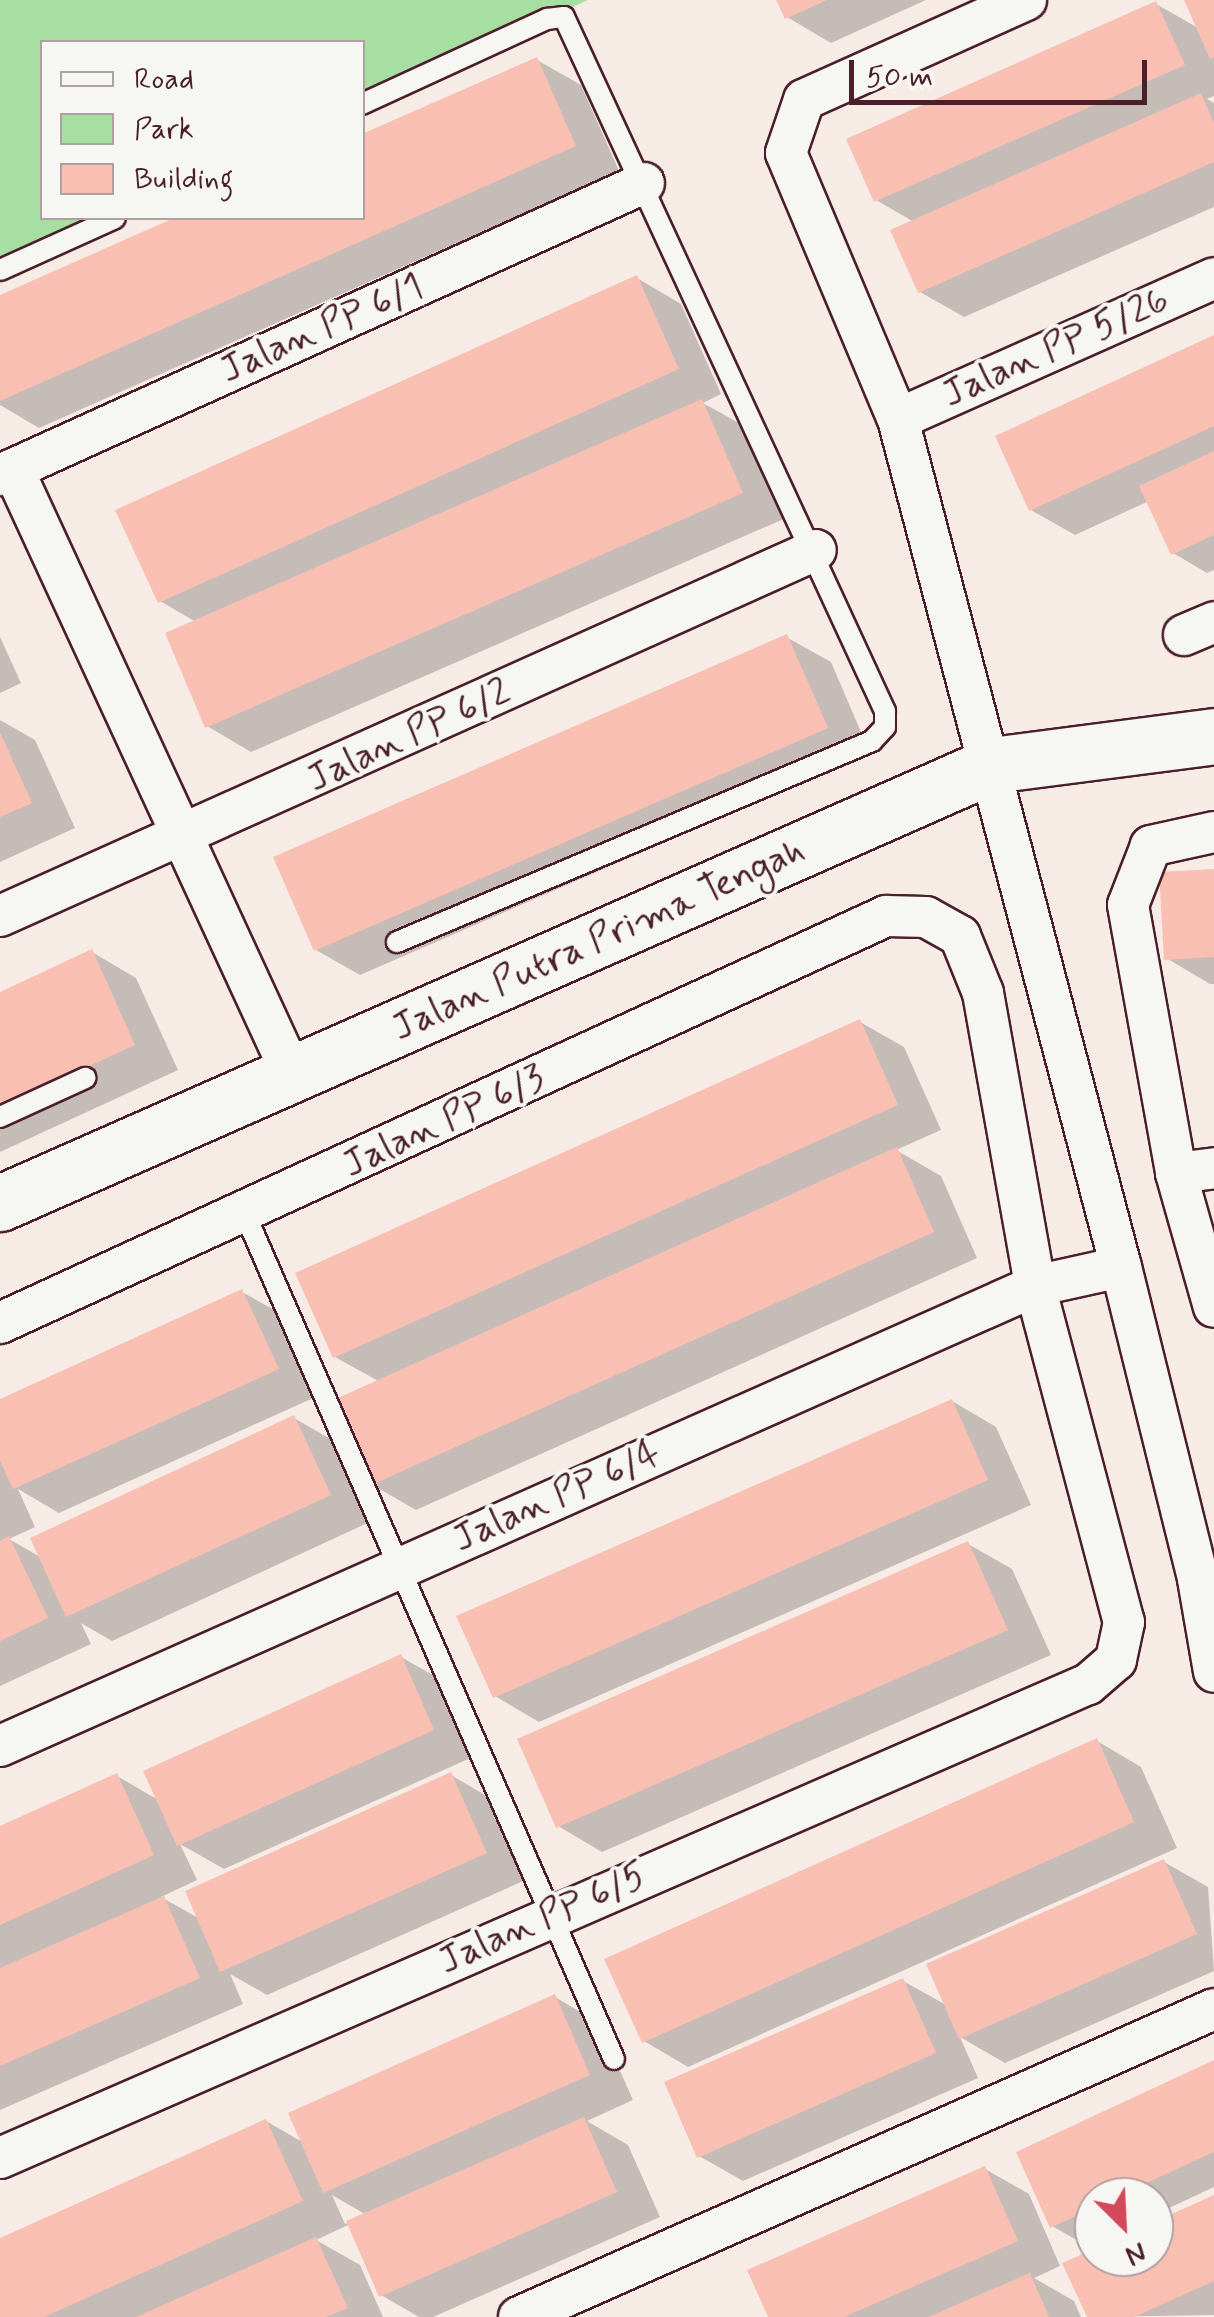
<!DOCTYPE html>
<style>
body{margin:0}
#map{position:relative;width:1214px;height:2317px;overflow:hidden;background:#f7ebe5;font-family:Mynerve,sans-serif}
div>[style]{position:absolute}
.green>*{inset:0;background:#a7dea1}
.shadow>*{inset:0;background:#0003}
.building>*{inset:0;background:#fabfb3}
.roads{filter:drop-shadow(2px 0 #4a1f2b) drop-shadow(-2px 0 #4a1f2b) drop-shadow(0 2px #4a1f2b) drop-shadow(0 -2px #4a1f2b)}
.lane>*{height:20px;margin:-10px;padding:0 10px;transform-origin:10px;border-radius:10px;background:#f6f6f2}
.street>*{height:40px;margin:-20px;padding:0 20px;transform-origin:20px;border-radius:20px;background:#f6f6f2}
.secondary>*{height:55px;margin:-27.5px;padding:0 27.5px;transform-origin:27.5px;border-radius:27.5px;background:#f6f6f2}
span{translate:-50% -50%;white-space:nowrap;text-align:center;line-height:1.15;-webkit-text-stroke:8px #f6f6f2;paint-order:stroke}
.street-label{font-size:38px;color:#4a1f2b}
.legend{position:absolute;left:40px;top:40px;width:325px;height:180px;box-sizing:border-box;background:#f6f6f2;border:2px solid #b1a0a2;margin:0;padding:12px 18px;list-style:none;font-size:30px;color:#4a1f2b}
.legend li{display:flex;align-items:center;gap:20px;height:50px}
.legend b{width:50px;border:2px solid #b1a0a2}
.north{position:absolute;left:1074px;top:2177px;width:100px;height:100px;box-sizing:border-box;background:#f6f6f2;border:2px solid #b1a0a2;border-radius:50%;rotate:156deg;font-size:28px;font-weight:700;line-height:40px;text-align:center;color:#4a1f2b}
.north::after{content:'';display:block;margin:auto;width:35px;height:45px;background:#d1495b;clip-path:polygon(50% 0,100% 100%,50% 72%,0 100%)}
.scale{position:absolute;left:849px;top:60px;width:298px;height:45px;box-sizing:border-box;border:5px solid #4a1f2b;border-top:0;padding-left:12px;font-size:30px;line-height:35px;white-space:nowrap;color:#4a1f2b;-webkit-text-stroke:8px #f6f6f2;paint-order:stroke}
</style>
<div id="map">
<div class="green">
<i style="clip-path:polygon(0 0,588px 0,363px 105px,362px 42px,42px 42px,42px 218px,119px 218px,0 273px)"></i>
</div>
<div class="shadow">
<i style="clip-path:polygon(779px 0,926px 0,831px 43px,787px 17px)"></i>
<i style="clip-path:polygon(1187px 0,1214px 0,1214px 96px,1207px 99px,1214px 103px,1214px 207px,964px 317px,920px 292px,914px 222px,876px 200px,1156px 4px,1200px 29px)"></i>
<i style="clip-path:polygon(537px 60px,581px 85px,619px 171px,39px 428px,0 405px,0 297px,180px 218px,362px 218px)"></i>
<i style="clip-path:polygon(637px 278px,681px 304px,721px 394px,703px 403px,746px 427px,786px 518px,251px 752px,207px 726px,196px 622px,160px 601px)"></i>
<i style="clip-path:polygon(1214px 338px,1214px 570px,1207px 573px,1173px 553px,1149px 501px,1075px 535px,1031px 510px)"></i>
<i style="clip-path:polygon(0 637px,21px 683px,0 693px)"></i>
<i style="clip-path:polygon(786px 637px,831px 662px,870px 753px,360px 975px,316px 950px)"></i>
<i style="clip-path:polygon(0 720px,35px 740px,75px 828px,0 862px)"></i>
<i style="clip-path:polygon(1214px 872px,1214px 984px,1210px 984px,1166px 958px)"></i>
<i style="clip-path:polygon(92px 952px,136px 978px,178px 1070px,0 1152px,0 995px)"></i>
<i style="clip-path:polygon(860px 1022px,904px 1047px,941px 1130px,896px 1150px,941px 1176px,977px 1258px,416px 1510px,371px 1484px,380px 1382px,335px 1357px)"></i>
<i style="clip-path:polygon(242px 1292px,287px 1317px,322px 1394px,59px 1513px,18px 1489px,35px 1527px,9px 1539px,42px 1558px,294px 1418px,339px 1444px,374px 1520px,112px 1641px,81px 1623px,91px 1644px,0 1686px,0 1401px)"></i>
<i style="clip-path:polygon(952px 1401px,996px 1427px,1031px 1505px,539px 1722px,495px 1696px)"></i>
<i style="clip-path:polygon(968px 1544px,1012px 1569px,1051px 1655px,602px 1852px,558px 1826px)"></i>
<i style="clip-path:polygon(401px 1657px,445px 1682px,477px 1755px,224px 1869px,180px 1844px,197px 1880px,161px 1897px,200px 1919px,451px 1775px,495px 1801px,530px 1878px,267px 1995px,230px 1974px,243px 2004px,0 2110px,0 1829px,117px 1776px,160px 1801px)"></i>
<i style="clip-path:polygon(1097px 1741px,1141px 1767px,1177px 1848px,688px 2067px,644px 2041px)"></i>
<i style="clip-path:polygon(1164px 1862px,1208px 1887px,1214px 1971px,1005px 2063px,960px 2037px,978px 2078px,743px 2181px,699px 2156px,903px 1981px,948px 2006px)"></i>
<i style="clip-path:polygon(evenodd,555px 1997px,599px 2023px,633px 2100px,587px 2121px,628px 2145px,660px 2217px,433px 2317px,419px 2317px,381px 2295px,350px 2224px,316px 2240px,360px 2265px,383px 2317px,0 2317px,0 2241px,266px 2121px,304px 2143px,555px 1997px,332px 2195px,358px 2210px,366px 2215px,345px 2224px,332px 2195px)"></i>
<i style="clip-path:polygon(1214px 2063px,1214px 2187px,1154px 2215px,1154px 2197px,1094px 2197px,1094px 2242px,1087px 2246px,1052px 2226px)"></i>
<i style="clip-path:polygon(985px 2169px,1029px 2194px,1060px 2266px,1034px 2278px,1074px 2301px,1081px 2317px,771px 2317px)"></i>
<i style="clip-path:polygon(1214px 2198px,1214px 2315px,1090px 2317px,1094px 2252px,1094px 2257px,1154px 2257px,1154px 2225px)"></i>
</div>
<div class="building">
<i style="clip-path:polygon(776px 0,827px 0,785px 19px)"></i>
<i style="clip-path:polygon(1184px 0,1214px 0,1214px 57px,1210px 59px)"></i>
<i style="clip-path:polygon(1156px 1px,1185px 65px,874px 202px,846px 139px)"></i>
<i style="clip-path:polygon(537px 57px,576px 146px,0 401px,0 295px,174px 218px,362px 218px,362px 134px)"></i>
<i style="clip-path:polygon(1201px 93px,1214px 123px,1214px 162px,918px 293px,890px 230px)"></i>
<i style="clip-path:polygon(637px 275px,679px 369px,158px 603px,115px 510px)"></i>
<i style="clip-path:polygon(1214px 335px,1214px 426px,1029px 511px,995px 436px)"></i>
<i style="clip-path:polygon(702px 399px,743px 493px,205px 728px,165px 633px)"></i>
<i style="clip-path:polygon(1214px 451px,1214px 535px,1171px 555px,1139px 486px)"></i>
<i style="clip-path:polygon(787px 634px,828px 728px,314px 951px,273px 857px)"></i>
<i style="clip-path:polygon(0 732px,32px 803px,0 817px)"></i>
<i style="clip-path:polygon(1214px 869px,1214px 957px,1164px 960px,1159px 872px)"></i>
<i style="clip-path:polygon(92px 949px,135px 1045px,0 1107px,0 992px)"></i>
<i style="clip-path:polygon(860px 1019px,898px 1105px,333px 1358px,295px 1273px)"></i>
<i style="clip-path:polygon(897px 1147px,934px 1232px,369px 1486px,331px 1401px)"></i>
<i style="clip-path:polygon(242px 1289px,279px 1369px,13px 1489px,0 1461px,0 1399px)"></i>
<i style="clip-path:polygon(952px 1399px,988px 1480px,493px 1698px,456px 1616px)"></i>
<i style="clip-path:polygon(294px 1415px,331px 1495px,66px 1617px,30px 1538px)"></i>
<i style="clip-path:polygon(9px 1536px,48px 1618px,0 1641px,0 1541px)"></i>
<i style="clip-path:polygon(968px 1541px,1008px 1630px,556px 1828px,517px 1739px)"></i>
<i style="clip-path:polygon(401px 1654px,434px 1730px,177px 1846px,143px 1771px)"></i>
<i style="clip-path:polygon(1097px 1738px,1134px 1822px,642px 2043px,604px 1959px)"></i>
<i style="clip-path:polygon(451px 1772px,487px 1853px,220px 1972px,185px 1891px)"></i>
<i style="clip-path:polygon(117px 1773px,154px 1855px,0 1925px,0 1826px)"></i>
<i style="clip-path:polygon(1164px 1859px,1197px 1934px,959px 2039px,926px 1964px)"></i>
<i style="clip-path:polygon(164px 1896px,200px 1978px,0 2066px,0 1968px)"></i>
<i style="clip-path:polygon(903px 1978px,936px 2053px,697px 2158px,664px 2082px)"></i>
<i style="clip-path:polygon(555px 1994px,590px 2075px,323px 2193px,288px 2113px)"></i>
<i style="clip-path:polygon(1214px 2060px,1214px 2152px,1116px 2197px,1094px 2197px,1094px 2207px,1050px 2228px,1016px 2152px)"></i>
<i style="clip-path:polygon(584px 2117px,617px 2192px,379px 2297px,346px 2221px)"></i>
<i style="clip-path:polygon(266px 2119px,303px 2201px,44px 2317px,0 2317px,0 2238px)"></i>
<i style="clip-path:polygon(985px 2166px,1018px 2241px,844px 2317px,768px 2317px,747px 2270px)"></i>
<i style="clip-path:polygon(1214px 2195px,1214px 2281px,1134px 2317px,1087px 2317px,1062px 2263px,1094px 2249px,1094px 2257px,1154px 2257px,1154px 2222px)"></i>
<i style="clip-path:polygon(316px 2237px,348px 2308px,326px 2317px,136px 2317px)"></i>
<i style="clip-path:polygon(1030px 2273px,1049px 2317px,928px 2317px)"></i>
</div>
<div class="roads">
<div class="lane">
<i style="left:362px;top:104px;width:204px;rotate:-24.7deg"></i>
<i style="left:547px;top:19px;width:17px;rotate:-7deg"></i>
<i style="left:564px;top:17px;width:765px;rotate:65.18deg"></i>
<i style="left:885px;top:711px;width:16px;rotate:90deg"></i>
<i style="left:885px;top:727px;width:19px;rotate:133deg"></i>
<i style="left:872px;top:741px;width:516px;rotate:157.06deg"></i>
<i style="left:0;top:270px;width:126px;rotate:-24.3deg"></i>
<i style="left:0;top:1117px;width:94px;rotate:-24.6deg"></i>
<i style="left:245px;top:1214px;width:922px;rotate:66.41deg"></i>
</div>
<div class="street">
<i style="left:1026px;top:0;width:243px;rotate:155.8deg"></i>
<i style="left:804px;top:100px;width:56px;rotate:108.8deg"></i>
<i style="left:786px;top:153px;width:289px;rotate:67.2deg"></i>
<i style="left:898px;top:419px;width:877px;rotate:75.27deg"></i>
<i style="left:1121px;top:1267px;width:321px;rotate:76.1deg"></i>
<i style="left:1198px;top:1579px;width:94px;rotate:80.2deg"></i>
<i style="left:898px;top:419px;width:346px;rotate:-24deg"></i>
<i style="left:13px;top:469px;width:668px;rotate:65.24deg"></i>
<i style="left:0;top:475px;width:707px;rotate:-24.39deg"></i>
<i style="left:1184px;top:635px;width:33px;rotate:-23deg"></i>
<i style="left:1214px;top:832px;width:65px;rotate:167.5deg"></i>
<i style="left:1151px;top:846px;width:63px;rotate:111.3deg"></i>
<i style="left:1128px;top:905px;width:272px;rotate:79.8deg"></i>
<i style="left:1176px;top:1173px;width:139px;rotate:74.2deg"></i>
<i style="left:0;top:916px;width:894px;rotate:-24.16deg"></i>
<i style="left:1176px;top:1173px;width:38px;rotate:-7deg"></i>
<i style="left:0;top:1323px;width:975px;rotate:-24.67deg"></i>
<i style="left:886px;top:916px;width:40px;rotate:1.4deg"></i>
<i style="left:926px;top:917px;width:39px;rotate:29deg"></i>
<i style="left:960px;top:936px;width:61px;rotate:68deg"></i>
<i style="left:983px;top:993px;width:298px;rotate:79.9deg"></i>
<i style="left:1035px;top:1286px;width:348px;rotate:75.2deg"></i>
<i style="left:1124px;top:1622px;width:39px;rotate:102deg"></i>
<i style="left:1116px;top:1660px;width:37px;rotate:139deg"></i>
<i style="left:1088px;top:1684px;width:1187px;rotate:156.46deg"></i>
<i style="left:0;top:1746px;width:1133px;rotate:-23.96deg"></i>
<i style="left:1035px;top:1286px;width:88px;rotate:-12.5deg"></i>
<i style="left:519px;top:2317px;width:760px;rotate:-23.9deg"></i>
</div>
<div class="secondary">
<i style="left:0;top:1203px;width:1084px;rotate:-23.82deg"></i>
<i style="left:992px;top:765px;width:224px;rotate:-7.4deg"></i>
</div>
</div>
<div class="street-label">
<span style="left:322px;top:329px;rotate:-24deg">Jalan PP 6/1</span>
<span style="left:1056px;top:348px;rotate:-24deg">Jalan PP 5/26</span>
<span style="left:409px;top:736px;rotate:-25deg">Jalan PP 6/2</span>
<span style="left:599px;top:940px;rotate:-24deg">Jalan Putra Prima Tengah</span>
<span style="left:444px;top:1122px;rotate:-25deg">Jalan PP 6/3</span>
<span style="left:557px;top:1497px;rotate:-24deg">Jalan PP 6/4</span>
<span style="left:543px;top:1919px;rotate:-24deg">Jalan PP 6/5</span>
</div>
<ul class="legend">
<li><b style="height:12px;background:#f6f6f2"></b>Road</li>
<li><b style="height:28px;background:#a7dea1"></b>Park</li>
<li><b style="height:28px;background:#fabfb3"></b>Building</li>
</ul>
<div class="north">N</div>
<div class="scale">50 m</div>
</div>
